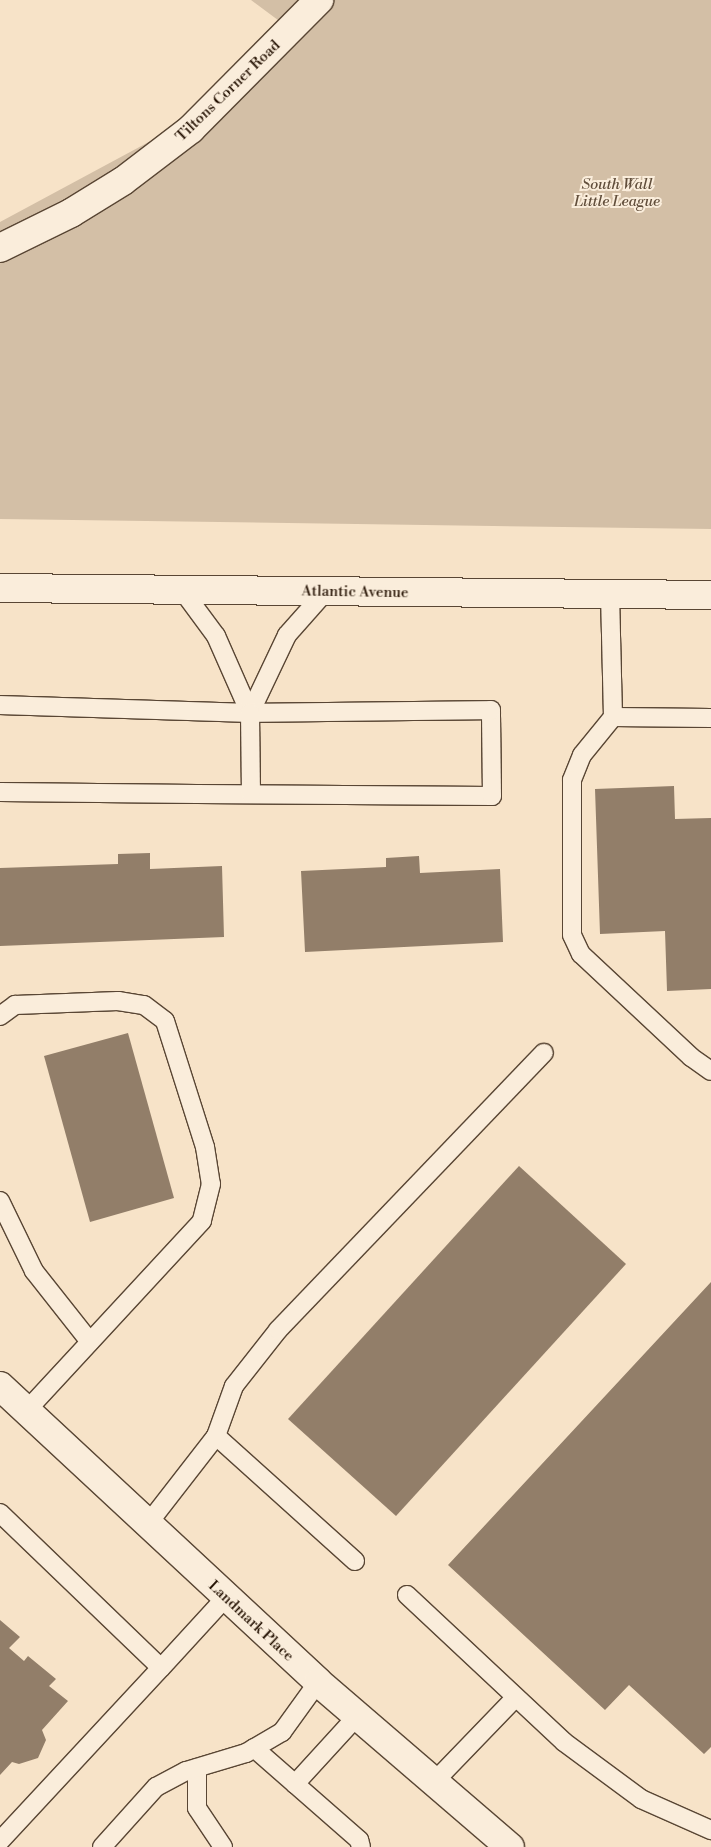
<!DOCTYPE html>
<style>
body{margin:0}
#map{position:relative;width:711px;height:1847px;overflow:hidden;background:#f7e3c8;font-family:"Libre Bodoni",serif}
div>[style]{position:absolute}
.green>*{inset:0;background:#d3bfa6}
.building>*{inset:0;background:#927e69}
.roads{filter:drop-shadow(1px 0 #594634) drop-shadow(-1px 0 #594634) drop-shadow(0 1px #594634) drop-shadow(0 -1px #594634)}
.lane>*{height:18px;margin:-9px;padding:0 9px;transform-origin:9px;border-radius:9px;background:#faeddb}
.street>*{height:28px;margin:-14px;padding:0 14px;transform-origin:14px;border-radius:14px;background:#faeddb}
.secondary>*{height:28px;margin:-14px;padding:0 14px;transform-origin:14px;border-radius:14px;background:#faeddb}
span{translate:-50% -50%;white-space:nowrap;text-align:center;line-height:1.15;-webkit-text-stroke:4px #faeddb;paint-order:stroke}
.street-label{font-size:15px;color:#241102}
.park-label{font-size:15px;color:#614e3b;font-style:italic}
</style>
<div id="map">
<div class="green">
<i style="clip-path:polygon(251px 0,711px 0,711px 529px,0 519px,0 222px,210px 109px,286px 26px)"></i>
</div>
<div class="building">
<i style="clip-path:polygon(674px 786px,675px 819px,711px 818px,711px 989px,667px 991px,665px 931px,600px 934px,595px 789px)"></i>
<i style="clip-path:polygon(150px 853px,150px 869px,222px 866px,224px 937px,0 946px,0 868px,118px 864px,118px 854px)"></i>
<i style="clip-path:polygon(419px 856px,420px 873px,500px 869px,503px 942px,305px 952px,301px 871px,386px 867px,386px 858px)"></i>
<i style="clip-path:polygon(128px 1033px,174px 1198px,90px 1222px,44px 1056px)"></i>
<i style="clip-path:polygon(519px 1166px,626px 1264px,396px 1516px,288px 1419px)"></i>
<i style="clip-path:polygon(711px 1282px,711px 1747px,704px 1754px,629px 1685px,605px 1710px,448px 1565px)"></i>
<i style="clip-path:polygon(0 1620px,20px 1637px,9px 1648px,24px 1661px,28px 1656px,56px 1679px,49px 1686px,68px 1701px,42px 1730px,46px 1740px,38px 1758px,19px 1764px,12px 1762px,0 1775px)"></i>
</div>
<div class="roads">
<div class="lane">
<i style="left:182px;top:590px;width:57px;rotate:53.5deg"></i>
<i style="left:216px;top:636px;width:84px;rotate:66.2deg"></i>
<i style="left:250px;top:713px;width:86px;rotate:-64.6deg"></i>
<i style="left:287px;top:635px;width:59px;rotate:-48.4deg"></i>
<i style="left:610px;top:594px;width:123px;rotate:88.6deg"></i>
<i style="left:613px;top:717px;width:98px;rotate:0.6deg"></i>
<i style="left:0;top:705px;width:250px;rotate:1.8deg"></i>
<i style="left:613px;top:717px;width:49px;rotate:129.2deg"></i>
<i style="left:582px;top:755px;width:27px;rotate:112deg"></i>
<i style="left:572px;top:780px;width:155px;rotate:90deg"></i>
<i style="left:572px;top:935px;width:21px;rotate:65deg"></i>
<i style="left:581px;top:954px;width:151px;rotate:43.1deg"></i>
<i style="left:691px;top:1057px;width:24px;rotate:35deg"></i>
<i style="left:0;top:792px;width:197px;rotate:0.6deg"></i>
<i style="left:197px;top:794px;width:295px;rotate:0.4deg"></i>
<i style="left:492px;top:796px;width:86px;rotate:-90.7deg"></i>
<i style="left:491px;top:710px;width:241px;rotate:179.3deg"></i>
<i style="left:250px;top:713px;width:81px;rotate:89.3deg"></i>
<i style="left:0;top:1016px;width:19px;rotate:-36deg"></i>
<i style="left:15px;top:1005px;width:103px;rotate:-2.2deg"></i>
<i style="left:118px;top:1001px;width:26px;rotate:9deg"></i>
<i style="left:144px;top:1005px;width:26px;rotate:37deg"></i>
<i style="left:165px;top:1021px;width:132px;rotate:72.4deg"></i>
<i style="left:205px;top:1147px;width:37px;rotate:81deg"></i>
<i style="left:211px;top:1184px;width:38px;rotate:104deg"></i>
<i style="left:202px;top:1221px;width:259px;rotate:132.8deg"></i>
<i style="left:0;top:1201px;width:78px;rotate:64.1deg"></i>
<i style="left:34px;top:1271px;width:90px;rotate:51.7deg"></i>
<i style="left:0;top:1513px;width:223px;rotate:43.9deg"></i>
<i style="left:161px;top:1668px;width:96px;rotate:-47.5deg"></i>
<i style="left:147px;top:1525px;width:113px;rotate:-52.2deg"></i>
<i style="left:355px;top:1561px;width:187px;rotate:-138deg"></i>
<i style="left:216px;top:1436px;width:53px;rotate:-70.2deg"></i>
<i style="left:234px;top:1386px;width:71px;rotate:-51.8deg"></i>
<i style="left:278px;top:1330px;width:384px;rotate:-46.2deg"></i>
<i style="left:407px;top:1595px;width:215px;rotate:43.1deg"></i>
<i style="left:564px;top:1742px;width:96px;rotate:36.5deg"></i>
<i style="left:641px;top:1799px;width:77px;rotate:23.9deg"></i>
<i style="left:254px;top:1748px;width:140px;rotate:41.2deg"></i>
<i style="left:359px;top:1840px;width:7px;rotate:74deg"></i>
<i style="left:197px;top:1768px;width:40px;rotate:90deg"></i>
<i style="left:197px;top:1808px;width:47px;rotate:56.3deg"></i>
<i style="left:434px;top:1782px;width:117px;rotate:-46deg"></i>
<i style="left:295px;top:1784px;width:92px;rotate:-47.6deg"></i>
<i style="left:0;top:1841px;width:236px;rotate:-47.1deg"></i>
<i style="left:102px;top:1847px;width:81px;rotate:-48deg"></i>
<i style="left:156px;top:1787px;width:34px;rotate:-28deg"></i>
<i style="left:186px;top:1771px;width:63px;rotate:-16.7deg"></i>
<i style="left:246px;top:1753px;width:42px;rotate:-30.3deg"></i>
<i style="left:282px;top:1732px;width:62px;rotate:-54.2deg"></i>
</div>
<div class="street">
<i style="left:0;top:248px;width:79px;rotate:-26.2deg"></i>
<i style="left:71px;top:213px;width:61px;rotate:-31.6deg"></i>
<i style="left:123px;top:181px;width:86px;rotate:-37.4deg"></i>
<i style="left:191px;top:129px;width:182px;rotate:-45.2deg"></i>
<i style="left:0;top:1386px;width:434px;rotate:42.9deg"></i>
<i style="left:318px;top:1682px;width:253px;rotate:40.7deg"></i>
</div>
<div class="secondary">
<i style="left:0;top:588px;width:711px;rotate:0.56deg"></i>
</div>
</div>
<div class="street-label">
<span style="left:228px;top:91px;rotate:-44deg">Tiltons Corner Road</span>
<span style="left:355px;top:592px;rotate:1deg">Atlantic Avenue</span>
<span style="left:251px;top:1621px;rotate:43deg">Landmark Place</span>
</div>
<div class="park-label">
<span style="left:617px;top:193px">South Wall<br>Little League</span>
</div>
</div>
